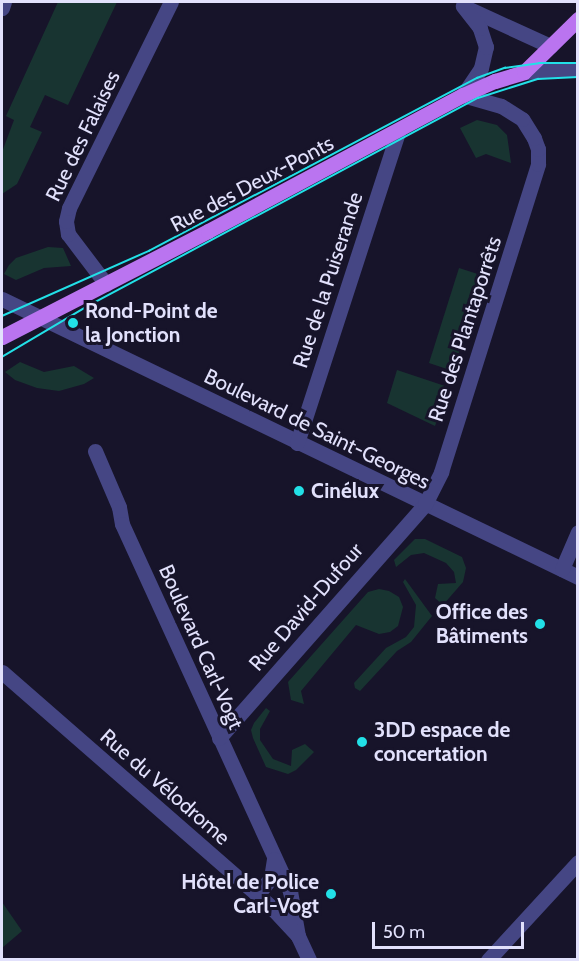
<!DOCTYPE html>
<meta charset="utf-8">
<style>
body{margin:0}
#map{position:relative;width:579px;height:961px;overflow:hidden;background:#17142a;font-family:Cabin,sans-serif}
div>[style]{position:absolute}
.green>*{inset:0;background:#183431}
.pier>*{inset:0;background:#17142a}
.minor>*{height:15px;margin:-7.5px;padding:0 7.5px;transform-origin:7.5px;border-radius:7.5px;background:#454684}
.major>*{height:15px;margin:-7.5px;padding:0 7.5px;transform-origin:7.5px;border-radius:7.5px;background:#ba74f0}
.tram>*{height:1.5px;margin:-0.75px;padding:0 0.75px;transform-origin:0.75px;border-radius:0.75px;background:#22e0e7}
.dots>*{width:16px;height:16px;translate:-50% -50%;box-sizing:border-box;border:3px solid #17142a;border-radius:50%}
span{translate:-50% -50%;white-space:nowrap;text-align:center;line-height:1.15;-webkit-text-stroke:6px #17142a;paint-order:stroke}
.street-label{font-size:21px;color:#e2e1fc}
.poi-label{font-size:21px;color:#e2e1fc;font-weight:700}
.left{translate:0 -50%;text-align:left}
.right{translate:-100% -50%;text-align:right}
.frame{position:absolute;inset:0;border:3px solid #e2e1fc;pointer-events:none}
.scale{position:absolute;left:372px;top:922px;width:152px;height:27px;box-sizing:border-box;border:3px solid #e2e1fc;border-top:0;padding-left:8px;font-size:18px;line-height:21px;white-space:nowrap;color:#e2e1fc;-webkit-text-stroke:4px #17142a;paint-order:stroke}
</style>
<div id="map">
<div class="green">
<i style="clip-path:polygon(58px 2px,117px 2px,68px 105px,45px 95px,30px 127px,42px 132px,17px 184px,2px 194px,2px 152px,14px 120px,6px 116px)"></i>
<i style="clip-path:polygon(477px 120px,497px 125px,507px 135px,511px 163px,486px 154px,476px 158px,460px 128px)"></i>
<i style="clip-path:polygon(48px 247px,63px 248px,71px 266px,44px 268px,16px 280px,4px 274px,9px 265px,16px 258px)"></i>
<i style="clip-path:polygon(459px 268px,484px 276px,453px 371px,429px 363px)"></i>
<i style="clip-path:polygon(20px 362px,44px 372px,74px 366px,94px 378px,84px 384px,59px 391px,37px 388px,15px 380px,5px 372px)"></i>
<i style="clip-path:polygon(397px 370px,448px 387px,435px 426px,387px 403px)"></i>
<i style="clip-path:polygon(415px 539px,425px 539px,462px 557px,466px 568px,463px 582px,443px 605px,435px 598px,438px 584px,456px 583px,454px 572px,446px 563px,424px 553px,411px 555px,396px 567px,394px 560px)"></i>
<i style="clip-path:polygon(405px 579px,432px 616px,411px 642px,397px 651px,360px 691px,355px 688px,354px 683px,386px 648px,406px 637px,414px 627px,416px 605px,403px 582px)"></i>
<i style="clip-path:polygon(379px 589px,389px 591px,399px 597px,403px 607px,398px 626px,390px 632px,379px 634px,356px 625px,301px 691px,304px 704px,291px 700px,288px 682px,368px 592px)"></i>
<i style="clip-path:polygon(266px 708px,270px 711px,260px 729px,260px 740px,273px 759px,291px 766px,292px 750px,305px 744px,314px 752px,296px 770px,288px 774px,266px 767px,253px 738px,251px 730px,254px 723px)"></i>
<i style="clip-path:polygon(2px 902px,22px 931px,2px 948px)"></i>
</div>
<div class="pier">
<i style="clip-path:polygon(551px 2px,578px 2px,578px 14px,547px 5px)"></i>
</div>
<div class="minor">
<i style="left:465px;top:7px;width:94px;rotate:24.6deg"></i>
<i style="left:2px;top:8px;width:6px;rotate:-72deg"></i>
<i style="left:524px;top:72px;width:54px;rotate:-3.2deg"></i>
<i style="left:106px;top:284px;width:63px;rotate:-127.2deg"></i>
<i style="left:68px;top:234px;width:13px;rotate:-99deg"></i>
<i style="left:66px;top:221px;width:13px;rotate:-77deg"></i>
<i style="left:69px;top:208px;width:230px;rotate:-63.7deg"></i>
<i style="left:2px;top:299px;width:640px;rotate:25.76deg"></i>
<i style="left:297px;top:443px;width:329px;rotate:-72deg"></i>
<i style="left:95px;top:451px;width:61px;rotate:66.8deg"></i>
<i style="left:119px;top:507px;width:17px;rotate:80deg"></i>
<i style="left:122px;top:524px;width:404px;rotate:65.4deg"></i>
<i style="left:290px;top:891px;width:46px;rotate:79.9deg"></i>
<i style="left:298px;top:936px;width:26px;rotate:65deg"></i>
<i style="left:562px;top:569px;width:40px;rotate:-66.6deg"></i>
<i style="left:2px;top:672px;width:357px;rotate:41.1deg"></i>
<i style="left:271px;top:907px;width:40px;rotate:47deg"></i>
<i style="left:219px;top:738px;width:312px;rotate:-48.6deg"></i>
<i style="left:425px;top:504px;width:36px;rotate:-63deg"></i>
<i style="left:441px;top:472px;width:323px;rotate:-72.5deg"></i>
<i style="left:538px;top:164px;width:15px;rotate:-90deg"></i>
<i style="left:538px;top:149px;width:12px;rotate:-110deg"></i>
<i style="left:534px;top:138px;width:22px;rotate:-122deg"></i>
<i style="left:522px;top:119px;width:25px;rotate:-148deg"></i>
<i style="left:501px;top:106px;width:40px;rotate:-164deg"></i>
<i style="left:463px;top:95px;width:32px;rotate:-56deg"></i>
<i style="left:481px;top:68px;width:22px;rotate:-77deg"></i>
<i style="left:486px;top:47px;width:20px;rotate:-108deg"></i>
<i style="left:480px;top:28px;width:28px;rotate:-128deg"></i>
<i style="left:257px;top:895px;width:22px;rotate:-51deg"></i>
<i style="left:271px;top:878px;width:19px;rotate:-81deg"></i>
<i style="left:488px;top:960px;width:133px;rotate:-47.4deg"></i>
</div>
<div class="major">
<i style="left:2px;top:337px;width:232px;rotate:-27.2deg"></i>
<i style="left:208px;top:231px;width:289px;rotate:-28.1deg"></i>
<i style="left:463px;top:95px;width:35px;rotate:-24deg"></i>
<i style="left:495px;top:81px;width:30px;rotate:-17deg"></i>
<i style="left:524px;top:72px;width:76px;rotate:-44.5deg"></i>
</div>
<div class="tram">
<i style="left:2px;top:316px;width:161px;rotate:-23.9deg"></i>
<i style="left:149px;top:251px;width:371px;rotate:-27.8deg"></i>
<i style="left:477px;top:78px;width:30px;rotate:-20deg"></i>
<i style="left:505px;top:68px;width:34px;rotate:-8deg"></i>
<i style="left:539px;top:63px;width:39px"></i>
<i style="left:2px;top:357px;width:100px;rotate:-30.7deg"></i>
<i style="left:88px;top:306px;width:442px;rotate:-28.1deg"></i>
<i style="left:478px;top:98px;width:63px;rotate:-17.6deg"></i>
<i style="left:538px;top:79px;width:40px;rotate:-2.9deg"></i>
</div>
<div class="dots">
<i style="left:73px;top:323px;background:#22e0e7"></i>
<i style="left:299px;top:491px;background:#22e0e7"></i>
<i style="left:540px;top:624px;background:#22e0e7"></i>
<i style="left:362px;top:742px;background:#22e0e7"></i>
<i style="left:331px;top:894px;background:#22e0e7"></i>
</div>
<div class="street-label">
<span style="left:83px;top:136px;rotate:-64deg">Rue des Falaises</span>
<span style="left:252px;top:184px;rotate:-28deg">Rue des Deux-Ponts</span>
<span style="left:328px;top:280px;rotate:-72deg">Rue de la Puiserande</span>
<span style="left:465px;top:329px;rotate:-72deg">Rue des Plantaporrêts</span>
<span style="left:317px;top:429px;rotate:26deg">Boulevard de Saint-Georges</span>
<span style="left:306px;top:607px;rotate:-49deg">Rue David-Dufour</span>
<span style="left:201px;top:647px;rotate:66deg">Boulevard Carl-Vogt</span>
<span style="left:165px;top:787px;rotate:41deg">Rue du Vélodrome</span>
</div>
<div class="poi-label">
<span class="left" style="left:85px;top:323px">Rond-Point de<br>la Jonction</span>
<span class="left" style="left:311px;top:491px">Cinélux</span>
<span class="right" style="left:528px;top:624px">Office des<br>Bâtiments</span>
<span class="left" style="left:374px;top:742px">3DD espace de<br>concertation</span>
<span class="right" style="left:319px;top:894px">Hôtel de Police<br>Carl-Vogt</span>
</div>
<div class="frame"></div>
<div class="scale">50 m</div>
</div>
